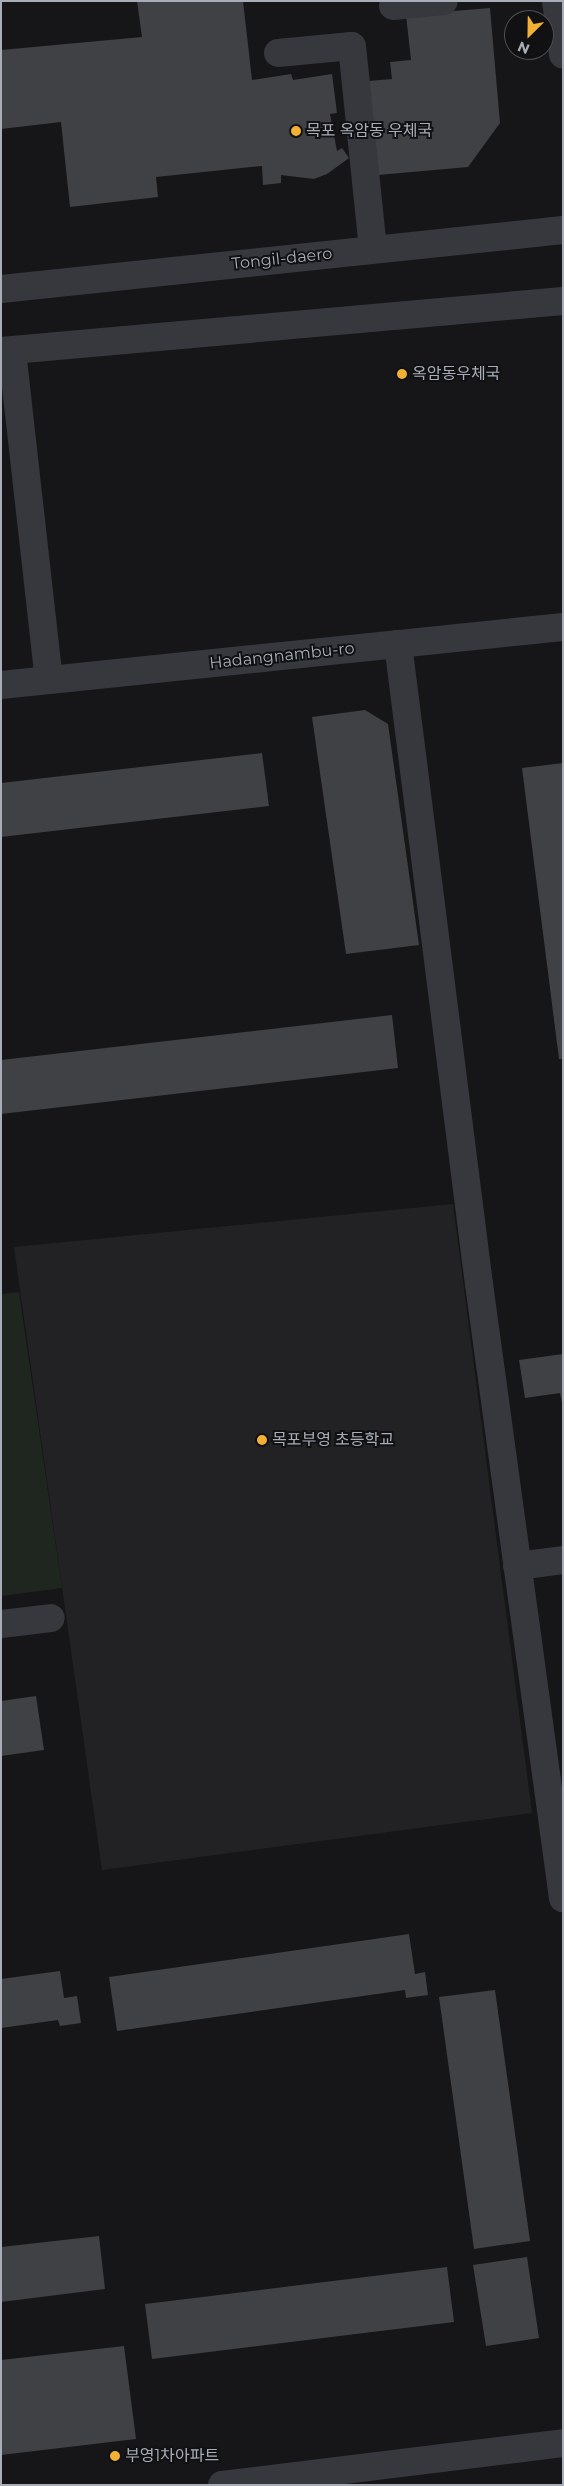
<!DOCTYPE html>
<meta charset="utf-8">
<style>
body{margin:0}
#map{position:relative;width:564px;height:2486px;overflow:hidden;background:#161618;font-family:Montserrat,"Noto Sans KR",sans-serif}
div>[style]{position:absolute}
.built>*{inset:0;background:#222225}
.green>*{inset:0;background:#1e261f}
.building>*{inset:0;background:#404145}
.minor>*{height:28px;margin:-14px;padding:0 14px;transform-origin:14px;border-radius:14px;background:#37383d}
.dots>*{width:14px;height:14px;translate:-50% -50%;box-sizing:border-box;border:2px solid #111113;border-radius:50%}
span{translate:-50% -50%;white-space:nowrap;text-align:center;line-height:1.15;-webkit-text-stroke:4px #111113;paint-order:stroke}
.poi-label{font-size:16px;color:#a8adb8}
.left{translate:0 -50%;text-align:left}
.street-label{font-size:16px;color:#a8adb8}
.frame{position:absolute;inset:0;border:2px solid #a8adb8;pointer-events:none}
.north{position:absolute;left:504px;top:10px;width:50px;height:50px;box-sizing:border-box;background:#111113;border:1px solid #4d4f55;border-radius:50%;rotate:203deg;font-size:14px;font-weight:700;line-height:20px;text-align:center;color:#a8adb8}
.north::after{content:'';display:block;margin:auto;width:18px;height:22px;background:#f2b134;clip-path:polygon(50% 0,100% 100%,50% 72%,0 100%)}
</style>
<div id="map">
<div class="built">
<i style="clip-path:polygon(453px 1204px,532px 1813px,102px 1870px,14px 1247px)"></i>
</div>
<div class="green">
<i style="clip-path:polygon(19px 1292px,62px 1588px,1px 1596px,1px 1294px)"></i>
</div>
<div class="building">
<i style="clip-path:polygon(137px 1px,243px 1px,252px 80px,291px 74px,293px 80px,332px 74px,337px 113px,330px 114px,337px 151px,342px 148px,349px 158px,327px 174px,314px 179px,281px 175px,281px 183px,263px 185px,262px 166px,156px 177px,158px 197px,70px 207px,61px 122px,1px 129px,1px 50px,142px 37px)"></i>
<i style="clip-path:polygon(490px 8px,500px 123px,468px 167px,378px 175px,369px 81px,392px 79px,390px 62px,411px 60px,406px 15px)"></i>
<i style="clip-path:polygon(365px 710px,388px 724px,419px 945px,346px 954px,312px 717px)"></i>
<i style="clip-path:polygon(262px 753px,269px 806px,1px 837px,1px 783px)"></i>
<i style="clip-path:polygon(563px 763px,563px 1059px,559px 1059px,522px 768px)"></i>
<i style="clip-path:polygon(392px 1015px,398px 1068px,1px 1114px,1px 1060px)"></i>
<i style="clip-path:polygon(563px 1354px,563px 1408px,560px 1393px,525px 1398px,519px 1360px)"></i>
<i style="clip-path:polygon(36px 1696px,44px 1750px,1px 1756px,1px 1701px)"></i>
<i style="clip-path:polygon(409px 1934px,415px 1974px,425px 1972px,428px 1995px,406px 1998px,405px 1990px,117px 2031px,109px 1977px)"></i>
<i style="clip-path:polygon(60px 1971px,64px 1998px,77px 1996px,81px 2023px,60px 2026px,58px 2020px,1px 2028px,1px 1979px)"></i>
<i style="clip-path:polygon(495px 1990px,530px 2241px,474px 2249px,439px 1997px)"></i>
<i style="clip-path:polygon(99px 2236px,105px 2289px,1px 2302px,1px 2247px)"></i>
<i style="clip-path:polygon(527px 2257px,539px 2338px,486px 2346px,473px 2265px)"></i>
<i style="clip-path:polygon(447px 2267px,454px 2322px,152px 2359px,145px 2304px)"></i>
<i style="clip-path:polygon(124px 2346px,136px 2439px,1px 2455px,1px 2360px)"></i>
</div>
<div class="minor">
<i style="left:556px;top:1px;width:54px;rotate:82.6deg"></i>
<i style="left:393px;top:6px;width:51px;rotate:-5.6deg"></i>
<i style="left:278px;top:53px;width:74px;rotate:-5.4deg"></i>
<i style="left:352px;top:46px;width:204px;rotate:84.1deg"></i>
<i style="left:1px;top:289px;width:565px;rotate:-5.99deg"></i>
<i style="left:1px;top:351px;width:564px;rotate:-5.08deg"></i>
<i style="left:12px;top:351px;width:331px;rotate:83.6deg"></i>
<i style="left:398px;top:644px;width:645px;rotate:82.79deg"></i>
<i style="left:479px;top:1284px;width:620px;rotate:82.21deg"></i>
<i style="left:1px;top:685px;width:565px;rotate:-5.89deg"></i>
<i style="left:517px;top:1566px;width:46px;rotate:-7.4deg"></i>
<i style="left:1px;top:1624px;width:50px;rotate:-6.8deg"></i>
<i style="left:222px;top:2485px;width:344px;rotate:-7deg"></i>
</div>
<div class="dots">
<i style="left:296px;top:131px;background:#f2b134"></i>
<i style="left:402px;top:374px;background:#f2b134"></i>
<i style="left:262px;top:1440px;background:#f2b134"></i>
<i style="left:115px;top:2456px;background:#f2b134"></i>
</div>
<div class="poi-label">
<span class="left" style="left:306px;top:131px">목포 옥암동 우체국</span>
<span class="left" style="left:412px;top:374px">옥암동우체국</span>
<span class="left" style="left:272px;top:1440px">목포부영 초등학교</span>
<span class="left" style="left:125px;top:2456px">부영1차아파트</span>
</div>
<div class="street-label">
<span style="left:282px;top:259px;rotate:-6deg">Tongil-daero</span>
<span style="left:282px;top:656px;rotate:-6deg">Hadangnambu-ro</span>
</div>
<div class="frame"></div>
<div class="north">N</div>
</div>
